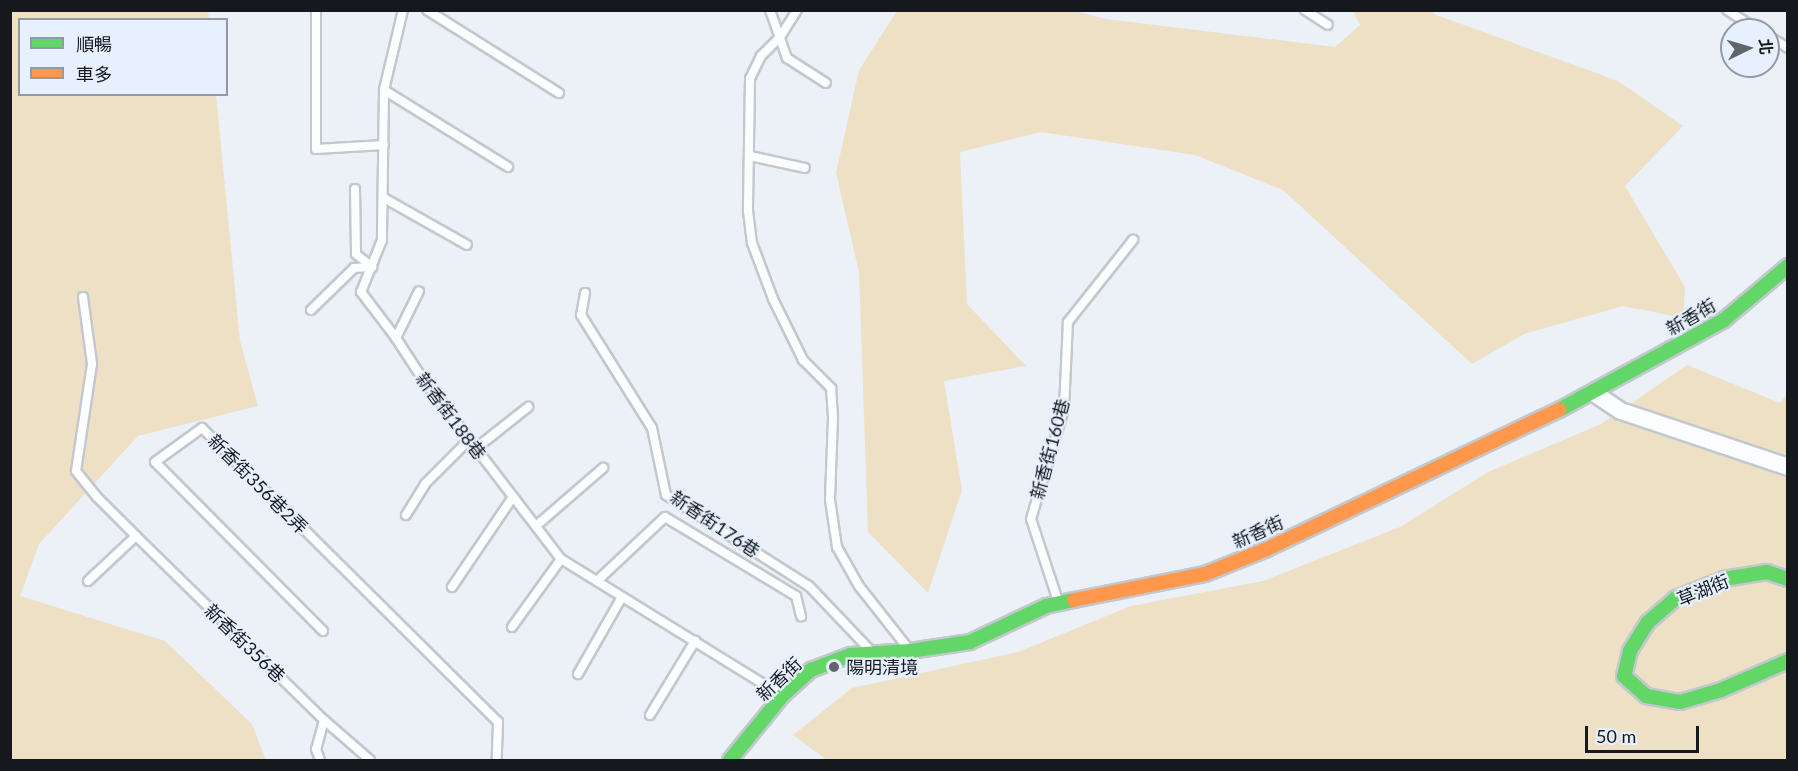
<!DOCTYPE html>
<meta charset="utf-8">
<style>
body{margin:0}
#map{position:relative;width:1798px;height:771px;overflow:hidden;background:#ecf1f8;font-family:Lato,"Noto Sans TC",sans-serif}
div>[style]{position:absolute}
.green>*{inset:0;background:#ede0c5}
.roads{filter:drop-shadow(2px 0 #c3c8ce) drop-shadow(-2px 0 #c3c8ce) drop-shadow(0 2px #c3c8ce) drop-shadow(0 -2px #c3c8ce)}
.lane>*{height:8px;margin:-4px;padding:0 4px;transform-origin:4px;border-radius:4px;background:#fcfdfe}
.street>*{height:16px;margin:-8px;padding:0 8px;transform-origin:8px;border-radius:8px;background:#fcfdfe}
.fast>*{height:14px;margin:-7px;padding:0 7px;transform-origin:7px;border-radius:7px;background:#63d668}
.slow>*{height:14px;margin:-7px;padding:0 7px;transform-origin:7px;border-radius:7px;background:#ff974d}
.dots>*{width:16px;height:16px;translate:-50% -50%;box-sizing:border-box;border:3px solid #e6f0fe;border-radius:50%}
span{translate:-50% -50%;white-space:nowrap;text-align:center;line-height:1.15;-webkit-text-stroke:4.5px #e6f0fe;paint-order:stroke}
.street-label{font-size:18px;color:#15191e}
.poi-label{font-size:18px;color:#15191e}
.left{translate:0 -50%;text-align:left}
.frame{position:absolute;inset:0;border:12px solid #15191e;pointer-events:none}
.legend{position:absolute;left:18px;top:18px;width:210px;height:78px;box-sizing:border-box;background:#e6f0fe;border:2px solid #929aa4;margin:0;padding:8px 10px;list-style:none;font-size:18px;color:#15191e}
.legend li{display:flex;align-items:center;gap:12px;height:30px}
.legend b{width:30px;border:2px solid #929aa4}
.north{position:absolute;left:1720px;top:18px;width:60px;height:60px;box-sizing:border-box;background:#e6f0fe;border:2px solid #929aa4;border-radius:50%;rotate:85deg;font-size:16px;font-weight:700;line-height:24px;text-align:center;color:#15191e}
.north::after{content:'';display:block;margin:auto;width:21px;height:27px;background:#60656a;clip-path:polygon(50% 0,100% 100%,50% 72%,0 100%)}
.scale{position:absolute;left:1585px;top:726px;width:114px;height:27px;box-sizing:border-box;border:3px solid #15191e;border-top:0;padding-left:8px;font-size:18px;line-height:21px;white-space:nowrap;color:#15191e;-webkit-text-stroke:4px #e6f0fe;paint-order:stroke}
</style>
<div id="map">
<div class="green">
<i style="clip-path:polygon(10px 11px,208px 11px,209px 19px,20px 20px,20px 94px,216px 95px,240px 341px,258px 406px,138px 436px,39px 544px,20px 596px,165px 641px,252px 724px,266px 760px,11px 760px)"></i>
<i style="clip-path:polygon(897px 11px,1075px 11px,1106px 19px,1335px 47px,1360px 25px,1353px 11px,1431px 11px,1434px 14px,1618px 81px,1683px 126px,1625px 186px,1685px 287px,1683px 318px,1623px 306px,1524px 334px,1472px 364px,1283px 190px,1195px 155px,1041px 132px,960px 152px,967px 304px,1026px 366px,944px 381px,962px 490px,928px 593px,868px 532px,859px 272px,836px 173px,859px 70px)"></i>
<i style="clip-path:polygon(1687px 365px,1780px 403px,1787px 394px,1787px 760px,827px 760px,793px 735px,852px 688px,1018px 652px,1131px 606px,1263px 581px,1400px 527px,1488px 472px,1601px 424px)"></i>
</div>
<div class="roads">
<div class="lane">
<i style="left:316px;top:10px;width:139px;rotate:90deg"></i>
<i style="left:316px;top:149px;width:68px;rotate:-3.4deg"></i>
<i style="left:403px;top:10px;width:82px;rotate:103.4deg"></i>
<i style="left:384px;top:90px;width:150px;rotate:90.8deg"></i>
<i style="left:382px;top:240px;width:56px;rotate:112deg"></i>
<i style="left:361px;top:292px;width:58px;rotate:52.7deg"></i>
<i style="left:396px;top:338px;width:48px;rotate:57deg"></i>
<i style="left:422px;top:378px;width:228px;rotate:52.5deg"></i>
<i style="left:561px;top:559px;width:257px;rotate:31.7deg"></i>
<i style="left:427px;top:10px;width:156px;rotate:32.2deg"></i>
<i style="left:770px;top:10px;width:51px;rotate:70.5deg"></i>
<i style="left:787px;top:58px;width:46px;rotate:32.7deg"></i>
<i style="left:797px;top:10px;width:32px;rotate:122deg"></i>
<i style="left:780px;top:37px;width:27px;rotate:135deg"></i>
<i style="left:761px;top:56px;width:25px;rotate:116deg"></i>
<i style="left:750px;top:79px;width:132px;rotate:90.9deg"></i>
<i style="left:748px;top:211px;width:32px;rotate:83deg"></i>
<i style="left:752px;top:243px;width:60px;rotate:69.4deg"></i>
<i style="left:773px;top:299px;width:68px;rotate:63.8deg"></i>
<i style="left:803px;top:360px;width:40px;rotate:45deg"></i>
<i style="left:831px;top:388px;width:29px;rotate:86deg"></i>
<i style="left:833px;top:417px;width:83px;rotate:92.1deg"></i>
<i style="left:830px;top:500px;width:48px;rotate:81.5deg"></i>
<i style="left:837px;top:547px;width:45px;rotate:60.6deg"></i>
<i style="left:859px;top:586px;width:78px;rotate:51.8deg"></i>
<i style="left:1305px;top:10px;width:27px;rotate:33deg"></i>
<i style="left:1727px;top:10px;width:37px;rotate:33deg"></i>
<i style="left:1768px;top:36px;width:23px;rotate:31deg"></i>
<i style="left:384px;top:90px;width:146px;rotate:31.8deg"></i>
<i style="left:750px;top:156px;width:56px;rotate:12.3deg"></i>
<i style="left:355px;top:189px;width:65px;rotate:89.1deg"></i>
<i style="left:356px;top:254px;width:21px;rotate:39deg"></i>
<i style="left:384px;top:198px;width:95px;rotate:29.5deg"></i>
<i style="left:585px;top:293px;width:22px;rotate:100deg"></i>
<i style="left:581px;top:315px;width:133px;rotate:57.9deg"></i>
<i style="left:652px;top:428px;width:68px;rotate:78.2deg"></i>
<i style="left:666px;top:495px;width:169px;rotate:32.5deg"></i>
<i style="left:809px;top:586px;width:87px;rotate:46.4deg"></i>
<i style="left:83px;top:297px;width:68px;rotate:82.3deg"></i>
<i style="left:92px;top:364px;width:108px;rotate:98.5deg"></i>
<i style="left:76px;top:471px;width:33px;rotate:51deg"></i>
<i style="left:97px;top:497px;width:55px;rotate:45deg"></i>
<i style="left:311px;top:310px;width:60px;rotate:-44.3deg"></i>
<i style="left:354px;top:268px;width:18px;rotate:-3deg"></i>
<i style="left:396px;top:338px;width:52px;rotate:-63.9deg"></i>
<i style="left:475px;top:449px;width:68px;rotate:-38.4deg"></i>
<i style="left:406px;top:515px;width:36px;rotate:-58deg"></i>
<i style="left:425px;top:484px;width:62px;rotate:-45deg"></i>
<i style="left:536px;top:526px;width:89px;rotate:-40.9deg"></i>
<i style="left:88px;top:581px;width:66px;rotate:-43.2deg"></i>
<i style="left:136px;top:536px;width:263px;rotate:44.4deg"></i>
<i style="left:324px;top:720px;width:30px;rotate:105deg"></i>
<i style="left:316px;top:749px;width:12px;rotate:70deg"></i>
<i style="left:597px;top:581px;width:93px;rotate:-43.3deg"></i>
<i style="left:665px;top:517px;width:153px;rotate:31.1deg"></i>
<i style="left:796px;top:596px;width:21px;rotate:76deg"></i>
<i style="left:452px;top:587px;width:109px;rotate:-55.9deg"></i>
<i style="left:1058px;top:601px;width:86px;rotate:-108.2deg"></i>
<i style="left:1031px;top:519px;width:115px;rotate:-73.3deg"></i>
<i style="left:1064px;top:409px;width:87px;rotate:-87.4deg"></i>
<i style="left:1068px;top:322px;width:105px;rotate:-51.6deg"></i>
<i style="left:512px;top:627px;width:84px;rotate:-54.2deg"></i>
<i style="left:323px;top:631px;width:238px;rotate:-134.8deg"></i>
<i style="left:155px;top:462px;width:58px;rotate:-35.9deg"></i>
<i style="left:202px;top:428px;width:417px;rotate:44.8deg"></i>
<i style="left:498px;top:722px;width:38px;rotate:92deg"></i>
<i style="left:578px;top:674px;width:89px;rotate:-60.3deg"></i>
<i style="left:650px;top:715px;width:87px;rotate:-58.7deg"></i>
<i style="left:324px;top:720px;width:61px;rotate:41deg"></i>
</div>
<div class="street">
<i style="left:1594px;top:393px;width:32px;rotate:34deg"></i>
<i style="left:1621px;top:411px;width:176px;rotate:18.5deg"></i>
</div>
<div class="fast">
<i style="left:1559px;top:410px;width:188px;rotate:-28.6deg"></i>
<i style="left:1724px;top:320px;width:84px;rotate:-40.2deg"></i>
<i style="left:1788px;top:579px;width:22px;rotate:-162deg"></i>
<i style="left:1767px;top:572px;width:44px;rotate:170.8deg"></i>
<i style="left:1724px;top:579px;width:52px;rotate:158.4deg"></i>
<i style="left:1676px;top:598px;width:37px;rotate:139deg"></i>
<i style="left:1648px;top:622px;width:34px;rotate:122deg"></i>
<i style="left:1630px;top:651px;width:26px;rotate:103deg"></i>
<i style="left:1624px;top:676px;width:30px;rotate:42deg"></i>
<i style="left:1646px;top:696px;width:35px;rotate:10deg"></i>
<i style="left:1680px;top:702px;width:43px;rotate:-16.3deg"></i>
<i style="left:1721px;top:690px;width:73px;rotate:-23.4deg"></i>
<i style="left:730px;top:760px;width:84px;rotate:-50.8deg"></i>
<i style="left:783px;top:695px;width:38px;rotate:-42deg"></i>
<i style="left:811px;top:670px;width:42px;rotate:-21deg"></i>
<i style="left:850px;top:655px;width:60px;rotate:-3.8deg"></i>
<i style="left:910px;top:651px;width:61px;rotate:-8.5deg"></i>
<i style="left:970px;top:642px;width:84px;rotate:-25.3deg"></i>
<i style="left:1046px;top:606px;width:29px;rotate:-12deg"></i>
</div>
<div class="slow">
<i style="left:1074px;top:600px;width:134px;rotate:-11.2deg"></i>
<i style="left:1205px;top:574px;width:65px;rotate:-21.8deg"></i>
<i style="left:1265px;top:550px;width:326px;rotate:-25.5deg"></i>
</div>
</div>
<div class="dots">
<i style="left:834px;top:667px;background:#60656a"></i>
</div>
<div class="street-label">
<span style="left:1691px;top:317px;rotate:-30deg">新香街</span>
<span style="left:451px;top:416px;rotate:53deg">新香街188巷</span>
<span style="left:1050px;top:449px;rotate:-75deg">新香街160巷</span>
<span style="left:258px;top:484px;rotate:45deg">新香街356巷2弄</span>
<span style="left:715px;top:524px;rotate:34deg">新香街176巷</span>
<span style="left:1258px;top:532px;rotate:-24deg">新香街</span>
<span style="left:1703px;top:590px;rotate:-22deg">草湖街</span>
<span style="left:245px;top:643px;rotate:44deg">新香街356巷</span>
<span style="left:779px;top:679px;rotate:-43deg">新香街</span>
</div>
<div class="poi-label">
<span class="left" style="left:846px;top:667px">陽明清境</span>
</div>
<div class="frame"></div>
<ul class="legend">
<li><b style="height:8px;background:#63d668"></b>順暢</li>
<li><b style="height:8px;background:#ff974d"></b>車多</li>
</ul>
<div class="north">北</div>
<div class="scale">50 m</div>
</div>
